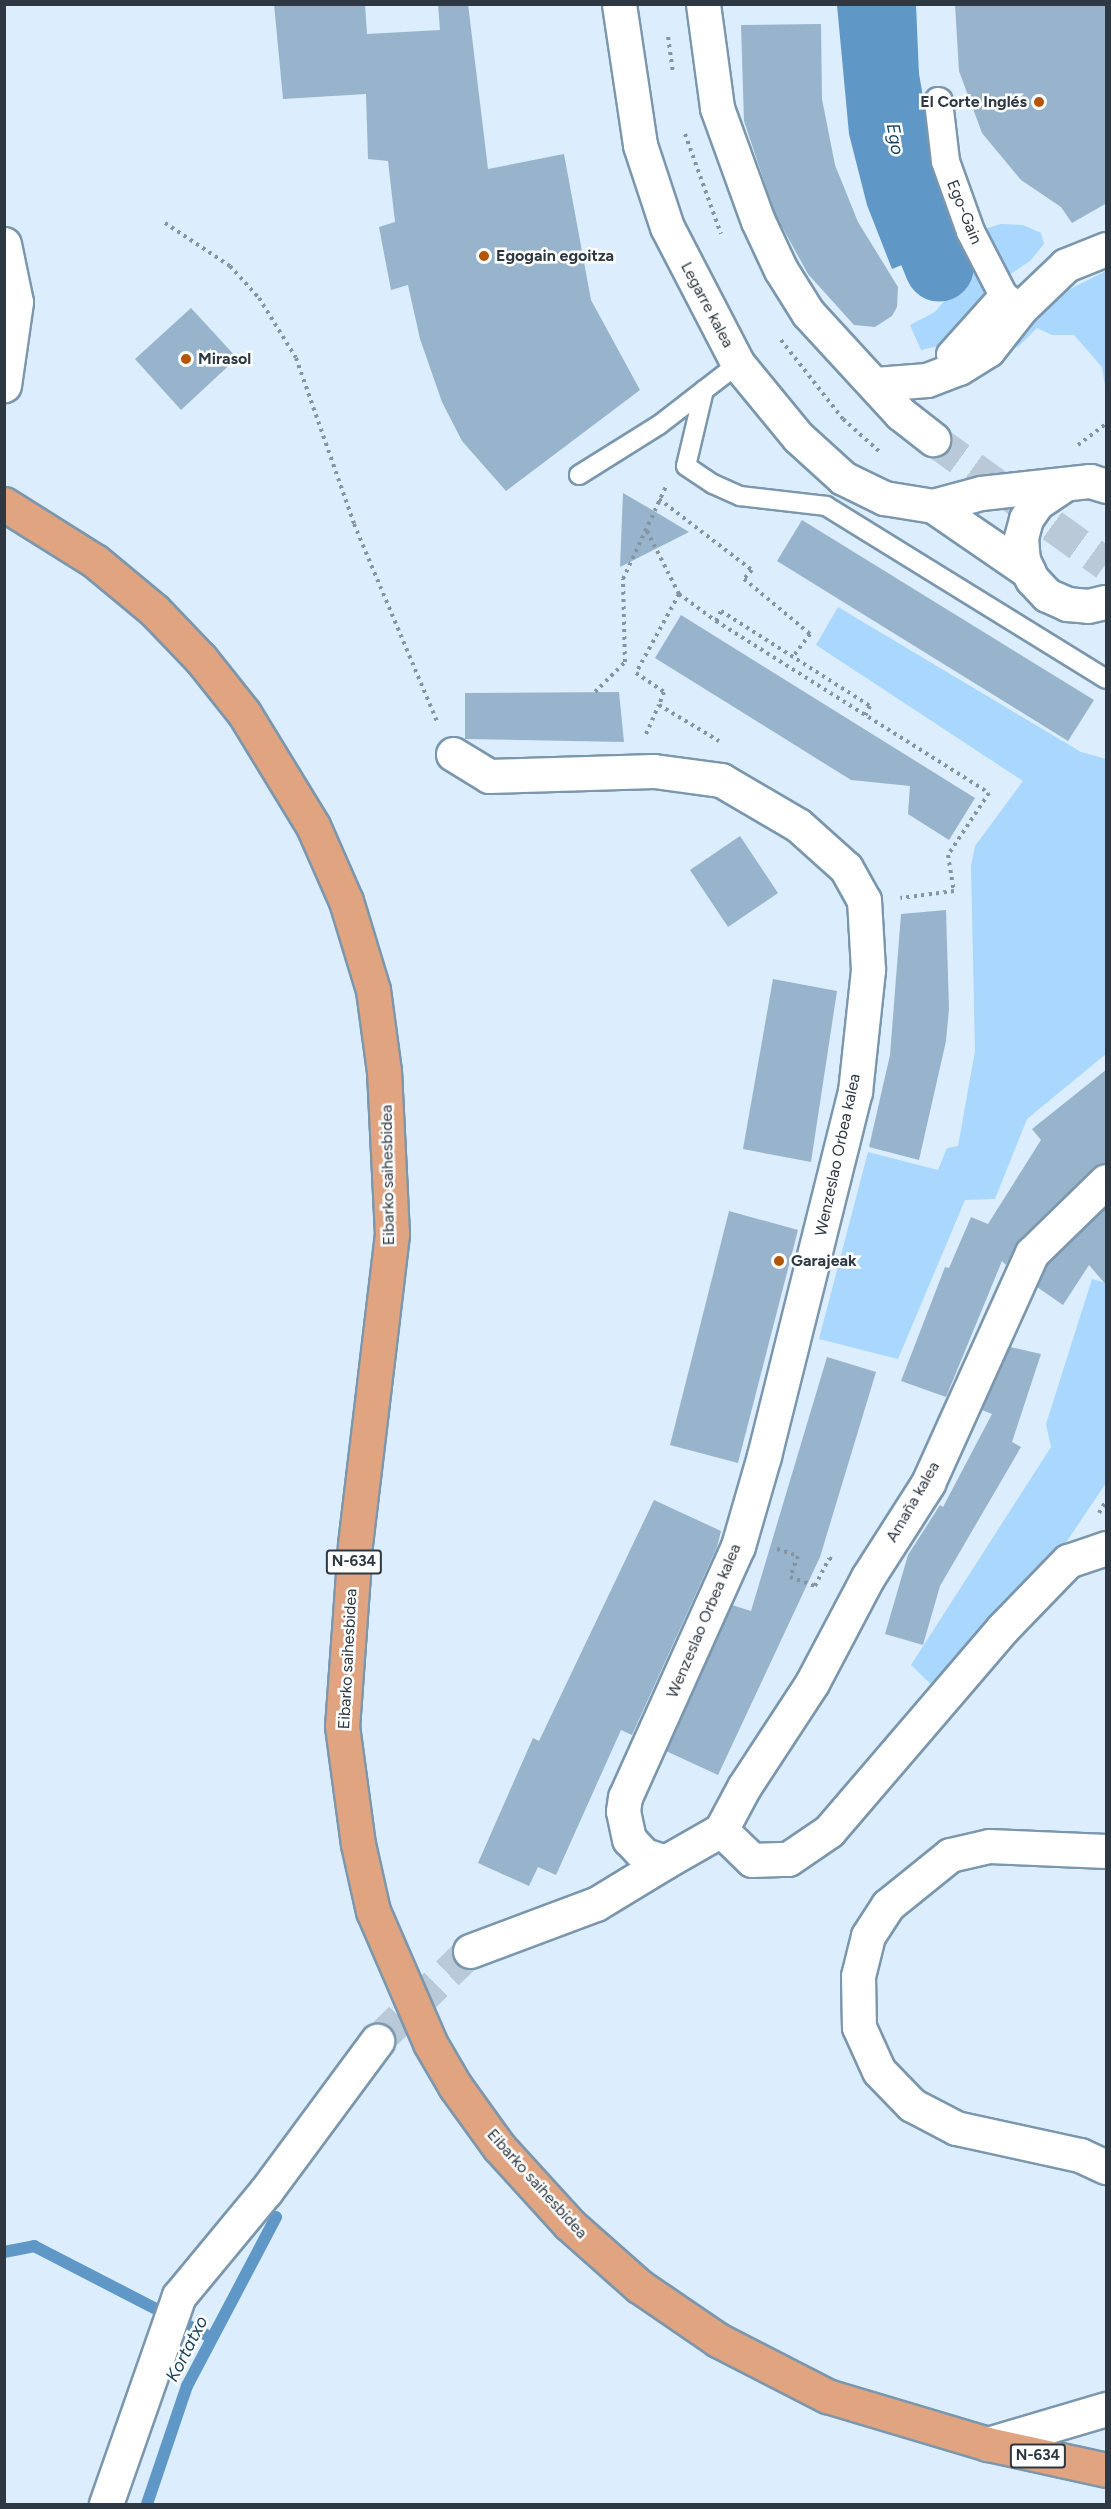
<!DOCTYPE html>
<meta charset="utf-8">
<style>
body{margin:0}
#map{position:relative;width:1111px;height:2509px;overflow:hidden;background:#dcedfd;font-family:Figtree,sans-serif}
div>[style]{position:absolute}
.green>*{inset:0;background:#a9d7fe}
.water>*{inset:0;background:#5f98c6}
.stream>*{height:12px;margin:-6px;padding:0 6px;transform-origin:6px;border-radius:6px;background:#5f98c6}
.river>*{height:69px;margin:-34.5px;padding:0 34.5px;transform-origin:34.5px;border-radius:34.5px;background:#5f98c6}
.building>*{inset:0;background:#97b4cc}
.minor-tunnel>*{height:33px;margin-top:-16.5px;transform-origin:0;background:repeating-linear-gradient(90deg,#b9c9d8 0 33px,transparent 0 49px)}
.tertiary-tunnel>*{height:33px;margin-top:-16.5px;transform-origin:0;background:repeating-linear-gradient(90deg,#b9c9d8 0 33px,transparent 0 49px)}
.path>*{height:4px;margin-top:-2px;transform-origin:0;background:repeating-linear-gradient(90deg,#8694a1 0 3px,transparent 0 7.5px)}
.roads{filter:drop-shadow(2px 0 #7b97ae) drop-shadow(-2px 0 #7b97ae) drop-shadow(0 2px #7b97ae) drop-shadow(0 -2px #7b97ae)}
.service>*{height:18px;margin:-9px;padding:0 9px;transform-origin:9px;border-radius:9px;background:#fff}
.pedestrian>*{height:27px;margin:-13.5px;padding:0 13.5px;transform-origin:13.5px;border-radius:13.5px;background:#fff}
.minor>*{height:33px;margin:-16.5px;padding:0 16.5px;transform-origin:16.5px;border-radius:16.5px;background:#fff}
.tertiary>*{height:33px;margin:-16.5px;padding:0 16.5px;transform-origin:16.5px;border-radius:16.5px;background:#fff}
.trunk>*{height:33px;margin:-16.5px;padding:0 16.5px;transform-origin:16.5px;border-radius:16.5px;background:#e0a480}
.dots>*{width:16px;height:16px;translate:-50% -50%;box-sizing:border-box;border:3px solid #fff;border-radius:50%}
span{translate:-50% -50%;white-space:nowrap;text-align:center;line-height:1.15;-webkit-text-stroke:5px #fff;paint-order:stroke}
.shield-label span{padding:2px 4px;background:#fff;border:2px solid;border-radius:4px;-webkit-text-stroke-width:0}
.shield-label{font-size:15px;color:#2d3842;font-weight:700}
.poi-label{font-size:16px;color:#2d3842;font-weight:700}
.right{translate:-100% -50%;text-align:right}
.left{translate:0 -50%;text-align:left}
.street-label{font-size:16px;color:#2d3842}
.water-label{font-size:18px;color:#123e5e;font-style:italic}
.frame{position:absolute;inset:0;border:6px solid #2d3842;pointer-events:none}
</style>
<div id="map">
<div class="green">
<i style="clip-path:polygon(1001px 224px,1023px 225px,1041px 233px,1044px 244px,1030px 261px,1009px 275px,962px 331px,943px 345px,921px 350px,910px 325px,935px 312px,973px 266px,977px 231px)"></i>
<i style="clip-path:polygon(1106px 271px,1106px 392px,1102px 367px,1074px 335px,1052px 335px,1037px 328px,1017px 348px,1016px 344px,1056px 296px)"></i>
<i style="clip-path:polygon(838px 607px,1081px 752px,1106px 759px,1106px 1054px,1027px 1119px,995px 1199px,965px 1200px,898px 1359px,819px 1339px,868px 1152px,938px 1170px,947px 1148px,958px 1146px,975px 1051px,971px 866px,975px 846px,1023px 781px,816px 645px)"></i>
<i style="clip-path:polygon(1092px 1279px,1106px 1283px,1106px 1483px,1063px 1547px,937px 1690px,911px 1665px,1051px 1447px,1046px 1424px)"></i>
</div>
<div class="water">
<i style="clip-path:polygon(837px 5px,896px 5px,899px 90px,920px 186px,943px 248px,892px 269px,867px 205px,849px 134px)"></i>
</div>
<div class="stream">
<i style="left:4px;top:2252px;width:31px;rotate:-11deg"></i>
<i style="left:34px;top:2246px;width:200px;rotate:27.3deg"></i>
<i style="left:147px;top:2504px;width:125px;rotate:-71.3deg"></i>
<i style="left:187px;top:2386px;width:191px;rotate:-62.2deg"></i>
</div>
<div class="river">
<i style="left:881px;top:4px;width:72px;rotate:87.6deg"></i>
<i style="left:884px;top:76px;width:99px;rotate:80.2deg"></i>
<i style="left:901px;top:174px;width:100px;rotate:67.8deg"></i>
</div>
<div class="building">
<i style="clip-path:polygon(274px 4px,365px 4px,367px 34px,440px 30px,438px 4px,468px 4px,488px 169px,564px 154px,591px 300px,640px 390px,506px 491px,462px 441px,442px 402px,420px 339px,408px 285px,391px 290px,379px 227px,395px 222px,388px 161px,368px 159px,366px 94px,283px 99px)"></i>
<i style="clip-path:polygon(955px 4px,1107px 4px,1107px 203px,1072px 223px,1061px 207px,1021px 180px,982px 133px,959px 71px)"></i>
<i style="clip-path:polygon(821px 24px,822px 99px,835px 165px,858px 222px,898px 287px,897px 307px,892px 316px,875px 327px,854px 325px,808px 274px,775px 214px,744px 121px,741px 25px)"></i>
<i style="clip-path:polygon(191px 308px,237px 358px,181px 410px,135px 359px)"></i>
<i style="clip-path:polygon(623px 493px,654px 511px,689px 532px,620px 567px)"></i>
<i style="clip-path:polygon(802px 520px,1094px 700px,1068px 741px,777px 561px)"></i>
<i style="clip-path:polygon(681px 615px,975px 798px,949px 840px,908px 814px,910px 786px,851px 780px,655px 658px)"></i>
<i style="clip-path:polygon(619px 692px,624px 742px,465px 739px,465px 693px)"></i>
<i style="clip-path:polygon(740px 836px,778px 893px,728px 927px,690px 870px)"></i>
<i style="clip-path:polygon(946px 910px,949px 1009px,946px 1041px,919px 1160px,869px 1147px,890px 1055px,901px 914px)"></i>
<i style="clip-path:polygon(773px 979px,837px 991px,811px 1162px,743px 1149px)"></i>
<i style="clip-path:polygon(1107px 1069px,1107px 1163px,1093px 1168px,1019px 1240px,1006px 1265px,1002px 1261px,946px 1397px,901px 1381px,945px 1267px,949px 1268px,971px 1217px,988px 1224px,1041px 1140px,1032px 1129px)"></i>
<i style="clip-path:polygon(1107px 1207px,1107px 1286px,1089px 1265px,1063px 1305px,1037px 1287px,1048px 1264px)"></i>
<i style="clip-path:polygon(729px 1211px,798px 1230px,738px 1463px,670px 1445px)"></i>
<i style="clip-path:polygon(1010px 1347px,1041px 1354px,1012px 1442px,1021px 1447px,940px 1586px,923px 1645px,885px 1634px,908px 1555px,940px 1505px,943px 1507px,992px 1414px,982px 1410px)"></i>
<i style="clip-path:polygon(827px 1357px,876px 1372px,820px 1557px,718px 1775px,666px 1751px,732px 1605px,751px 1611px)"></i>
<i style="clip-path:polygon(654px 1500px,721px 1531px,717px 1547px,632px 1735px,621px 1730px,556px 1875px,538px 1867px,529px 1886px,478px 1863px,533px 1738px,539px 1741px)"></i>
</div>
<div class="minor-tunnel">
<i style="left:377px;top:2041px;width:129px;rotate:-44.1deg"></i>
</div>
<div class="tertiary-tunnel">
<i style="left:933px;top:439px;width:213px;rotate:35.8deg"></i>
</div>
<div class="path">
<i style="left:668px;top:37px;width:37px;rotate:82deg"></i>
<i style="left:685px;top:134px;width:106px;rotate:70.2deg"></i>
<i style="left:165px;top:223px;width:78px;rotate:33.5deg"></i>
<i style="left:230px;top:266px;width:43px;rotate:47.8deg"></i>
<i style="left:259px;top:298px;width:70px;rotate:58.3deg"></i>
<i style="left:296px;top:358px;width:176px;rotate:70.7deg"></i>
<i style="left:354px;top:524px;width:214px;rotate:67.2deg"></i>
<i style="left:781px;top:340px;width:100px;rotate:51.9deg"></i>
<i style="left:843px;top:419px;width:51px;rotate:41.8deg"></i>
<i style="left:1078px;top:445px;width:35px;rotate:-37deg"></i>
<i style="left:659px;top:499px;width:117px;rotate:37.4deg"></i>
<i style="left:752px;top:570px;width:12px;rotate:132deg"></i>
<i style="left:744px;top:579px;width:86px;rotate:39.8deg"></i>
<i style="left:810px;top:634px;width:30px;rotate:127deg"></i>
<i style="left:647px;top:531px;width:71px;rotate:63.1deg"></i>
<i style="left:679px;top:594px;width:90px;rotate:118.6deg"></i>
<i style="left:636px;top:673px;width:34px;rotate:34deg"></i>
<i style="left:664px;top:692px;width:14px;rotate:111deg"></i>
<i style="left:659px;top:705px;width:70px;rotate:31deg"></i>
<i style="left:679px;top:594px;width:46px;rotate:36.1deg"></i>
<i style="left:716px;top:621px;width:323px;rotate:32.2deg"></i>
<i style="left:989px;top:793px;width:74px;rotate:123.5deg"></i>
<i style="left:948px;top:855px;width:36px;rotate:81deg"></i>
<i style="left:954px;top:891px;width:54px;rotate:172.6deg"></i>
<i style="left:716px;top:621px;width:11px;rotate:-63deg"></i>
<i style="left:721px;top:611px;width:177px;rotate:32.5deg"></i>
<i style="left:870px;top:706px;width:11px;rotate:117deg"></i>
<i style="left:595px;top:692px;width:42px;rotate:-45deg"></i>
<i style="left:625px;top:662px;width:83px;rotate:-91.4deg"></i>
<i style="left:623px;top:579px;width:105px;rotate:-65.1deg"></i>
<i style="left:646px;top:734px;width:32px;rotate:-66deg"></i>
<i style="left:1099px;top:1513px;width:14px;rotate:-60deg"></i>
<i style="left:777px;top:1549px;width:22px;rotate:18deg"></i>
<i style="left:798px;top:1556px;width:22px;rotate:111deg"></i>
<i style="left:790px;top:1577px;width:27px;rotate:20deg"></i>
<i style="left:815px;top:1586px;width:31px;rotate:-63deg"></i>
<i style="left:829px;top:1558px;width:7px;rotate:27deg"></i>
</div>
<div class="roads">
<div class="service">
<i style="left:704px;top:390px;width:78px;rotate:103.3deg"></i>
<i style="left:686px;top:466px;width:32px;rotate:34deg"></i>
<i style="left:713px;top:484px;width:30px;rotate:24deg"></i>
<i style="left:740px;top:496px;width:87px;rotate:6.6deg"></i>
<i style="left:826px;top:506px;width:329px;rotate:31.7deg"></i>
<i style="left:579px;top:475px;width:94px;rotate:-32deg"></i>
<i style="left:659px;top:425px;width:100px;rotate:-37.7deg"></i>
</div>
<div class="pedestrian">
<i style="left:938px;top:101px;width:60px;rotate:83.3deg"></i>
<i style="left:945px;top:161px;width:74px;rotate:70.3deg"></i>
<i style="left:970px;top:231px;width:72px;rotate:62.7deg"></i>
<i style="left:1003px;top:295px;width:22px;rotate:36deg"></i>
<i style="left:950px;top:354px;width:79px;rotate:-48.1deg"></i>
</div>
<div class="minor">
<i style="left:875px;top:384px;width:52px;rotate:-4.4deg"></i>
<i style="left:927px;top:380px;width:34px;rotate:-21deg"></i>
<i style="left:959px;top:368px;width:34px;rotate:-32deg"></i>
<i style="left:988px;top:350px;width:53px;rotate:-51.8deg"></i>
<i style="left:1021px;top:308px;width:62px;rotate:-43.7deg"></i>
<i style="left:1066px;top:265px;width:43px;rotate:-21.8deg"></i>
<i style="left:453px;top:754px;width:42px;rotate:31.4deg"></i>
<i style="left:489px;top:776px;width:165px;rotate:-1.7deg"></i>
<i style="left:654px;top:771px;width:68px;rotate:7.7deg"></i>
<i style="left:721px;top:780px;width:89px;rotate:30.3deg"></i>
<i style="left:798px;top:825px;width:64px;rotate:41.9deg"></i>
<i style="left:846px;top:868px;width:37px;rotate:61deg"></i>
<i style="left:864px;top:900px;width:70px;rotate:86.7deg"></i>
<i style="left:868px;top:970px;width:122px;rotate:96.1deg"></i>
<i style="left:855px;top:1091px;width:376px;rotate:104deg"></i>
<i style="left:764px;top:1456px;width:94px;rotate:106.1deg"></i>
<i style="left:738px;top:1546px;width:275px;rotate:114.2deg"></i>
<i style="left:625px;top:1797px;width:14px;rotate:98deg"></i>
<i style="left:623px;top:1811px;width:29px;rotate:78deg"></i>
<i style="left:629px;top:1839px;width:22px;rotate:47deg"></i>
<i style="left:644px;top:1855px;width:22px;rotate:18deg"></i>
<i style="left:665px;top:1862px;width:64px;rotate:-29.7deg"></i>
<i style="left:721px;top:1830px;width:49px;rotate:-61.9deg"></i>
<i style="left:744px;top:1787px;width:124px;rotate:-56.8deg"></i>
<i style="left:812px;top:1683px;width:120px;rotate:-62.2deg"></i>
<i style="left:868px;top:1577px;width:112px;rotate:-57.4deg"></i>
<i style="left:928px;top:1483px;width:252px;rotate:-65.7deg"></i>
<i style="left:1032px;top:1253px;width:103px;rotate:-44.2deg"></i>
<i style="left:721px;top:1830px;width:43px;rotate:44.1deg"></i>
<i style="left:752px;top:1860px;width:36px;rotate:-2deg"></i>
<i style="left:788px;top:1859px;width:50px;rotate:-34.3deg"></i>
<i style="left:829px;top:1831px;width:266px;rotate:-49.4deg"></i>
<i style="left:1002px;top:1629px;width:95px;rotate:-45.9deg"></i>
<i style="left:1068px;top:1561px;width:40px;rotate:-18.9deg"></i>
<i style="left:1106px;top:1851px;width:117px;rotate:-177.6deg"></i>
<i style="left:989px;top:1846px;width:40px;rotate:167deg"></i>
<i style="left:950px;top:1855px;width:80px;rotate:141.1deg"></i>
<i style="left:888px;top:1905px;width:37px;rotate:123deg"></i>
<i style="left:868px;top:1936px;width:41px;rotate:104deg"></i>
<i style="left:858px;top:1976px;width:51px;rotate:88.9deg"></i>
<i style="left:859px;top:2027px;width:48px;rotate:65.6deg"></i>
<i style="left:879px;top:2071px;width:47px;rotate:45.9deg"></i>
<i style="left:912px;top:2105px;width:50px;rotate:27.6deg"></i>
<i style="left:956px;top:2128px;width:127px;rotate:12.3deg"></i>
<i style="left:1080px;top:2155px;width:29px;rotate:25deg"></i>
<i style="left:470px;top:1951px;width:134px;rotate:-20.5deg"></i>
<i style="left:596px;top:1904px;width:81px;rotate:-31.3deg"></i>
<i style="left:988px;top:2444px;width:123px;rotate:-16.5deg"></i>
<i style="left:106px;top:2504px;width:220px;rotate:-70.7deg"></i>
<i style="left:179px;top:2296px;width:136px;rotate:-50.4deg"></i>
<i style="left:266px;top:2191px;width:187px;rotate:-53.5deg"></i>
</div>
<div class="tertiary">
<i style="left:619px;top:4px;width:143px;rotate:81.5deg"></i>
<i style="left:640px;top:145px;width:86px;rotate:71.8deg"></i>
<i style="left:667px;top:227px;width:154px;rotate:62.6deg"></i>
<i style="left:738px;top:364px;width:94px;rotate:50.6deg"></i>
<i style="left:798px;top:437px;width:61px;rotate:42.3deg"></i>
<i style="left:843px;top:478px;width:46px;rotate:26deg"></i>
<i style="left:884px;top:498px;width:50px;rotate:9.3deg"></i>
<i style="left:933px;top:506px;width:50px;rotate:-15.2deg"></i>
<i style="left:981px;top:493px;width:110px;rotate:-6.3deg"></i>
<i style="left:1090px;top:481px;width:17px;rotate:17deg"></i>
<i style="left:703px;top:4px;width:105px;rotate:82.3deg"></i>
<i style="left:717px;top:108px;width:120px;rotate:70.1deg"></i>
<i style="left:758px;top:221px;width:54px;rotate:64.9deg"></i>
<i style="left:781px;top:270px;width:51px;rotate:57.9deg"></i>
<i style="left:808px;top:313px;width:137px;rotate:47.4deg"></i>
<i style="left:901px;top:414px;width:41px;rotate:38deg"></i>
<i style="left:4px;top:244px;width:59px;rotate:78.3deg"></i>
<i style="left:16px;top:302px;width:84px;rotate:98.2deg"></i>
<i style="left:1065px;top:484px;width:34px;rotate:146deg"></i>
<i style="left:1037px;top:503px;width:19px;rotate:125deg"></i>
<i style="left:1026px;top:519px;width:20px;rotate:105deg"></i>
<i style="left:1021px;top:538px;width:22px;rotate:85deg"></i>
<i style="left:1023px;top:560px;width:21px;rotate:65deg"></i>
<i style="left:1032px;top:579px;width:22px;rotate:47deg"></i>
<i style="left:1047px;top:595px;width:22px;rotate:24deg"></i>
<i style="left:1067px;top:604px;width:21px;rotate:5deg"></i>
<i style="left:1088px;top:606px;width:18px;rotate:-13deg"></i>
<i style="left:933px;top:506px;width:116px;rotate:34.5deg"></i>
</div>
<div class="trunk">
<i style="left:4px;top:504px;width:107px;rotate:32.1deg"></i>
<i style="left:95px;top:561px;width:77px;rotate:39.7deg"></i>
<i style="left:154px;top:610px;width:68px;rotate:46.2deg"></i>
<i style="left:201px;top:659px;width:69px;rotate:51.5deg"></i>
<i style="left:244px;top:713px;width:132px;rotate:58.6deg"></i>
<i style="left:313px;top:826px;width:82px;rotate:66.3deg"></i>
<i style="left:346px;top:901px;width:93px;rotate:73.1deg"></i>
<i style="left:373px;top:990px;width:82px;rotate:82.3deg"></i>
<i style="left:384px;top:1071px;width:163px;rotate:87.2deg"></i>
<i style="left:392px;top:1234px;width:314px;rotate:96.8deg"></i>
<i style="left:355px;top:1546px;width:180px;rotate:94.1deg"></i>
<i style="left:342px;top:1726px;width:119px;rotate:82.3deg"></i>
<i style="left:358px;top:1844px;width:69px;rotate:77.4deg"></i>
<i style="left:373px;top:1911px;width:144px;rotate:66.6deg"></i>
<i style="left:430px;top:2043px;width:50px;rotate:59.8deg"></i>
<i style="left:455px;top:2086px;width:75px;rotate:54.2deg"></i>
<i style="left:499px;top:2147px;width:104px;rotate:47.7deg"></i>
<i style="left:569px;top:2224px;width:94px;rotate:41.5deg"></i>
<i style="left:639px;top:2286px;width:96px;rotate:34.4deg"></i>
<i style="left:718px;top:2340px;width:123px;rotate:27.2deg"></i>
<i style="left:827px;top:2396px;width:168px;rotate:16.6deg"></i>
<i style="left:988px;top:2444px;width:121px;rotate:12.4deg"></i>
</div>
</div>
<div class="dots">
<i style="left:1039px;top:102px;background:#b35504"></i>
<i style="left:484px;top:256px;background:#b35504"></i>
<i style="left:186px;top:359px;background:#b35504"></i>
<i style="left:779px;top:1261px;background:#b35504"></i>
</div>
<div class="shield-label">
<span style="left:354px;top:1562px">N-634</span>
<span style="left:1038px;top:2456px">N-634</span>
</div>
<div class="poi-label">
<span class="right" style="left:1027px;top:102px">El Corte Inglés</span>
<span class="left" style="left:496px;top:256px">Egogain egoitza</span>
<span class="left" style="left:198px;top:359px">Mirasol</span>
<span class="left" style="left:791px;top:1261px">Garajeak</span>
</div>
<div class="street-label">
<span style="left:964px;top:212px;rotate:68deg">Ego-Gain</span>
<span style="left:707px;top:305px;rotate:62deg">Legarre kalea</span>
<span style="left:838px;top:1155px;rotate:-78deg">Wenzeslao Orbea kalea</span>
<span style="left:388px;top:1175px;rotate:-91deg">Eibarko saihesbidea</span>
<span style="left:913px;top:1502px;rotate:-60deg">Amaña kalea</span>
<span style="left:704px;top:1621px;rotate:-67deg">Wenzeslao Orbea kalea</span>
<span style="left:348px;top:1659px;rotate:-87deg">Eibarko saihesbidea</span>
<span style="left:537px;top:2184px;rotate:48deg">Eibarko saihesbidea</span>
</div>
<div class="water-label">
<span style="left:895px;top:139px;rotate:80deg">Ego</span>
<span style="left:187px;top:2349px;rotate:-63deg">Kortatxo</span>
</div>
<div class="frame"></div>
</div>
